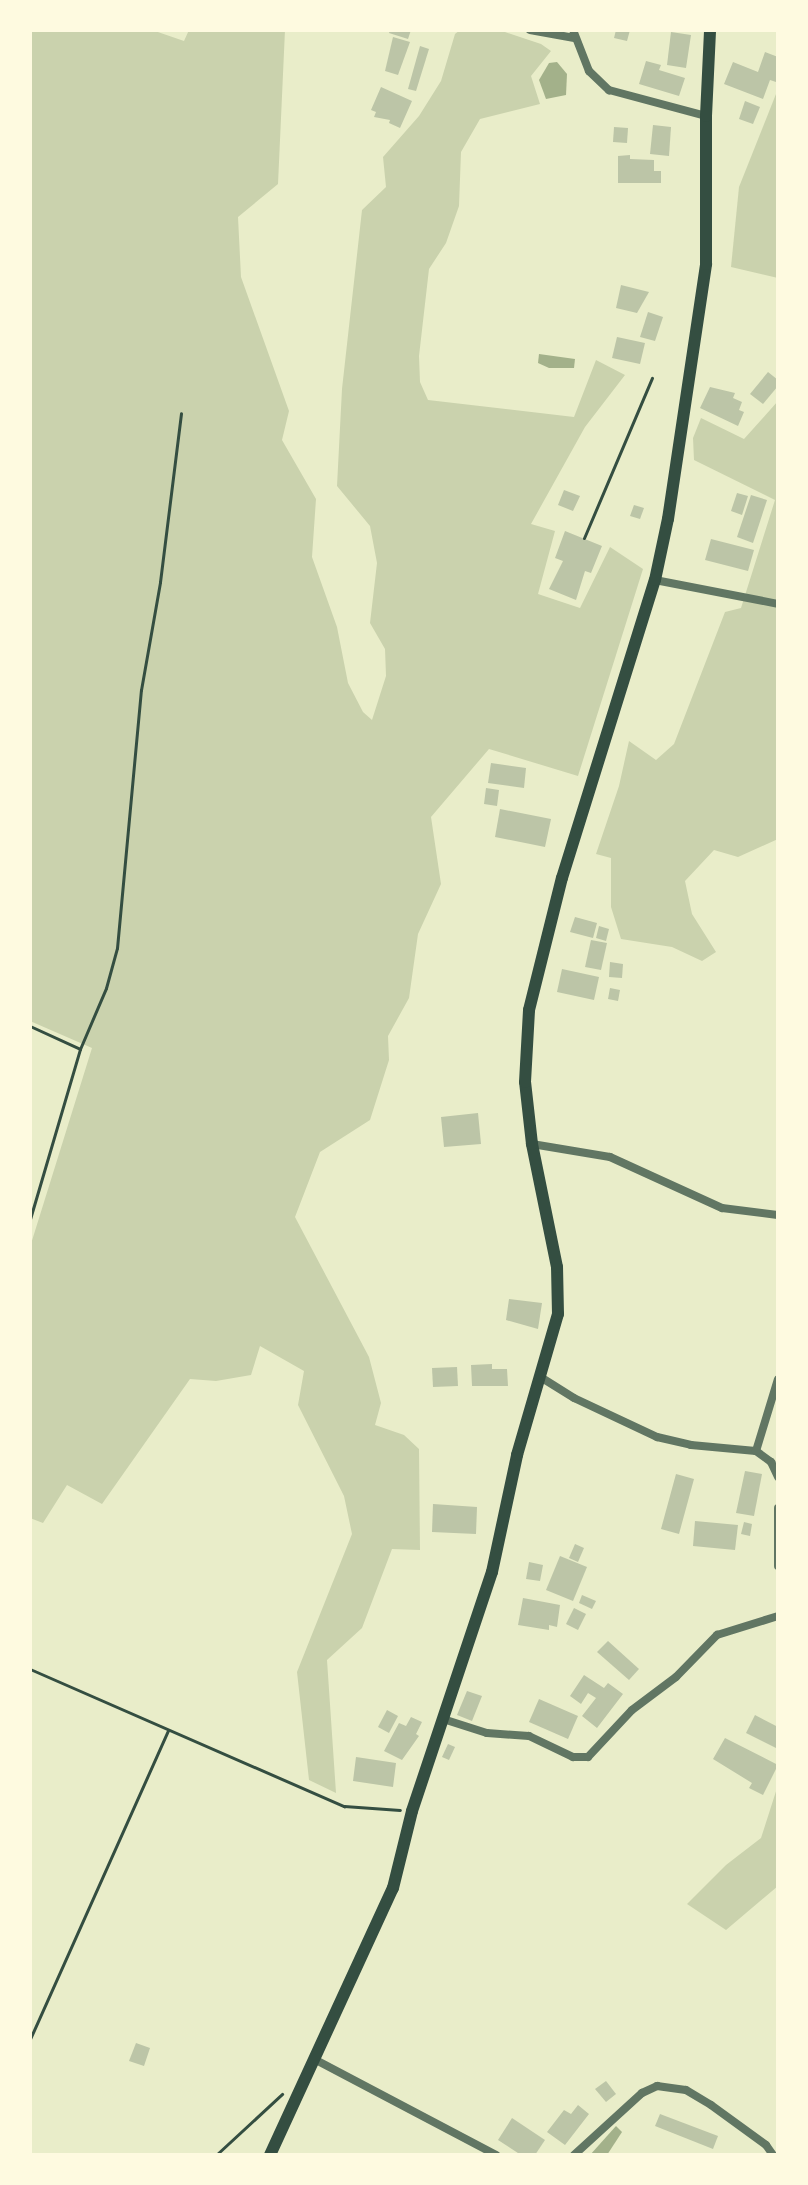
<!DOCTYPE html>
<style>
body{margin:0}
#map{position:relative;width:808px;height:2185px;overflow:hidden;background:#e9edc9;font-family:"PT Sans",sans-serif}
div>[style]{position:absolute}
.green>*{inset:0;background:#cad2ad}
.water>*{inset:0;background:#a3b18a}
.building>*{inset:0;background:#bcc5a7}
.path>*{height:3px;margin:-1.5px;padding:0 1.5px;transform-origin:1.5px;border-radius:1.5px;background:#344e41}
.minor>*{height:8px;margin:-4px;padding:0 4px;transform-origin:4px;border-radius:4px;background:#617663}
.secondary>*{height:12px;margin:-6px;padding:0 6px;transform-origin:6px;border-radius:6px;background:#344e41}
span{translate:-50% -50%;white-space:nowrap;text-align:center;line-height:1.15;-webkit-text-stroke:8px #fefae0;paint-order:stroke}
.frame{position:absolute;inset:0;border:32px solid #fefae0;pointer-events:none}
</style>
<div id="map">
<div class="green">
<i style="clip-path:polygon(30px 30px,152px 30px,184px 41px,189px 30px,285px 30px,278px 184px,238px 217px,241px 277px,289px 411px,282px 440px,316px 499px,312px 557px,337px 627px,348px 683px,363px 712px,372px 720px,386px 676px,385px 649px,370px 623px,377px 563px,370px 526px,337px 486px,342px 389px,362px 210px,386px 187px,383px 157px,419px 116px,441px 81px,455px 34px,460px 30px,499px 30px,541px 44px,551px 51px,531px 76px,540px 104px,480px 119px,461px 152px,459px 206px,446px 243px,429px 269px,419px 356px,420px 382px,428px 400px,574px 417px,596px 360px,625px 375px,585px 427px,531px 524px,555px 531px,538px 594px,580px 608px,610px 547px,643px 569px,578px 776px,489px 749px,431px 817px,441px 884px,418px 934px,409px 998px,388px 1036px,389px 1060px,370px 1120px,320px 1152px,295px 1217px,369px 1357px,381px 1403px,375px 1425px,404px 1435px,419px 1449px,420px 1550px,392px 1549px,362px 1628px,327px 1660px,336px 1793px,309px 1780px,297px 1672px,352px 1534px,344px 1496px,298px 1405px,304px 1371px,260px 1346px,251px 1375px,216px 1381px,190px 1379px,102px 1504px,67px 1485px,43px 1523px,30px 1518px,30px 1247px,92px 1048px,30px 1021px)"></i>
<i style="clip-path:polygon(778px 89px,778px 278px,731px 267px,739px 187px)"></i>
<i style="clip-path:polygon(778px 401px,778px 839px,738px 857px,714px 850px,685px 881px,692px 914px,716px 952px,702px 961px,672px 947px,621px 939px,611px 907px,611px 858px,596px 854px,619px 786px,629px 741px,656px 760px,674px 744px,725px 612px,741px 608px,775px 500px,694px 460px,693px 438px,701px 418px,744px 439px)"></i>
<i style="clip-path:polygon(778px 1785px,778px 1886px,726px 1930px,687px 1904px,726px 1865px,761px 1838px)"></i>
</div>
<div class="water">
<i style="clip-path:polygon(557px 62px,567px 74px,566px 95px,546px 99px,539px 80px,549px 63px)"></i>
<i style="clip-path:polygon(539px 354px,575px 359px,574px 368px,549px 368px,538px 363px)"></i>
<i style="clip-path:polygon(616px 2126px,622px 2132px,607px 2155px,590px 2155px)"></i>
</div>
<div class="building">
<i style="clip-path:polygon(390px 30px,411px 30px,408px 39px,389px 33px)"></i>
<i style="clip-path:polygon(616px 30px,630px 30px,627px 41px,614px 38px)"></i>
<i style="clip-path:polygon(671px 32px,691px 35px,686px 68px,667px 65px)"></i>
<i style="clip-path:polygon(393px 37px,410px 42px,398px 75px,385px 71px)"></i>
<i style="clip-path:polygon(420px 46px,429px 49px,416px 91px,408px 89px)"></i>
<i style="clip-path:polygon(765px 52px,778px 57px,778px 77px,776px 82px,770px 80px,763px 99px,724px 84px,733px 62px,758px 72px)"></i>
<i style="clip-path:polygon(646px 61px,661px 65px,659px 70px,685px 78px,679px 96px,639px 84px)"></i>
<i style="clip-path:polygon(381px 87px,412px 101px,400px 128px,389px 123px,390px 120px,374px 117px,376px 112px,371px 110px)"></i>
<i style="clip-path:polygon(745px 101px,760px 107px,753px 124px,739px 119px)"></i>
<i style="clip-path:polygon(653px 125px,671px 127px,669px 156px,650px 154px)"></i>
<i style="clip-path:polygon(614px 127px,628px 128px,627px 143px,613px 142px)"></i>
<i style="clip-path:polygon(630px 155px,630px 159px,654px 160px,654px 171px,661px 171px,661px 183px,618px 183px,618px 156px)"></i>
<i style="clip-path:polygon(621px 285px,649px 292px,637px 313px,616px 308px)"></i>
<i style="clip-path:polygon(648px 312px,663px 317px,655px 341px,640px 337px)"></i>
<i style="clip-path:polygon(617px 337px,645px 343px,640px 364px,612px 358px)"></i>
<i style="clip-path:polygon(768px 372px,778px 380px,778px 386px,763px 404px,750px 394px)"></i>
<i style="clip-path:polygon(710px 387px,735px 393px,733px 398px,742px 402px,739px 410px,744px 412px,738px 426px,700px 408px)"></i>
<i style="clip-path:polygon(564px 490px,580px 496px,573px 511px,558px 505px)"></i>
<i style="clip-path:polygon(737px 493px,748px 496px,742px 515px,731px 511px)"></i>
<i style="clip-path:polygon(751px 495px,767px 500px,753px 543px,737px 537px)"></i>
<i style="clip-path:polygon(634px 505px,644px 508px,640px 519px,630px 516px)"></i>
<i style="clip-path:polygon(565px 531px,602px 546px,591px 573px,585px 571px,576px 600px,549px 589px,563px 561px,555px 558px)"></i>
<i style="clip-path:polygon(711px 539px,754px 550px,748px 571px,705px 560px)"></i>
<i style="clip-path:polygon(491px 763px,526px 768px,524px 788px,488px 783px)"></i>
<i style="clip-path:polygon(486px 788px,499px 790px,497px 806px,484px 804px)"></i>
<i style="clip-path:polygon(500px 809px,551px 819px,545px 847px,495px 837px)"></i>
<i style="clip-path:polygon(575px 917px,597px 923px,593px 938px,570px 932px)"></i>
<i style="clip-path:polygon(599px 926px,609px 929px,606px 941px,596px 938px)"></i>
<i style="clip-path:polygon(591px 940px,607px 943px,601px 970px,585px 967px)"></i>
<i style="clip-path:polygon(610px 962px,623px 964px,622px 978px,609px 977px)"></i>
<i style="clip-path:polygon(562px 969px,599px 977px,594px 1000px,557px 992px)"></i>
<i style="clip-path:polygon(610px 988px,620px 990px,618px 1001px,608px 999px)"></i>
<i style="clip-path:polygon(478px 1113px,481px 1144px,444px 1147px,441px 1117px)"></i>
<i style="clip-path:polygon(509px 1299px,542px 1303px,538px 1329px,506px 1320px)"></i>
<i style="clip-path:polygon(492px 1364px,492px 1369px,507px 1369px,508px 1386px,472px 1386px,471px 1365px)"></i>
<i style="clip-path:polygon(457px 1367px,458px 1386px,433px 1387px,432px 1368px)"></i>
<i style="clip-path:polygon(745px 1471px,762px 1474px,754px 1516px,736px 1513px)"></i>
<i style="clip-path:polygon(676px 1474px,694px 1479px,679px 1534px,661px 1529px)"></i>
<i style="clip-path:polygon(433px 1504px,477px 1507px,476px 1534px,432px 1532px)"></i>
<i style="clip-path:polygon(695px 1521px,738px 1525px,735px 1550px,693px 1546px)"></i>
<i style="clip-path:polygon(744px 1522px,752px 1524px,750px 1536px,741px 1534px)"></i>
<i style="clip-path:polygon(575px 1544px,584px 1548px,578px 1562px,569px 1558px)"></i>
<i style="clip-path:polygon(560px 1556px,587px 1567px,573px 1601px,546px 1590px)"></i>
<i style="clip-path:polygon(529px 1562px,543px 1565px,540px 1581px,526px 1579px)"></i>
<i style="clip-path:polygon(582px 1595px,596px 1601px,592px 1609px,579px 1603px)"></i>
<i style="clip-path:polygon(523px 1598px,560px 1605px,557px 1627px,549px 1625px,549px 1630px,518px 1625px)"></i>
<i style="clip-path:polygon(574px 1608px,586px 1614px,578px 1630px,566px 1624px)"></i>
<i style="clip-path:polygon(608px 1641px,639px 1669px,629px 1680px,597px 1652px)"></i>
<i style="clip-path:polygon(584px 1675px,604px 1688px,608px 1683px,623px 1694px,597px 1728px,582px 1716px,596px 1698px,588px 1693px,581px 1704px,570px 1696px)"></i>
<i style="clip-path:polygon(467px 1691px,482px 1696px,472px 1721px,457px 1715px)"></i>
<i style="clip-path:polygon(539px 1699px,578px 1716px,568px 1739px,529px 1722px)"></i>
<i style="clip-path:polygon(387px 1710px,398px 1716px,389px 1733px,378px 1727px)"></i>
<i style="clip-path:polygon(755px 1715px,778px 1727px,778px 1749px,746px 1733px)"></i>
<i style="clip-path:polygon(411px 1717px,422px 1722px,416px 1734px,419px 1736px,402px 1760px,384px 1751px,399px 1723px,406px 1726px)"></i>
<i style="clip-path:polygon(725px 1738px,778px 1765px,763px 1795px,749px 1788px,752px 1783px,713px 1759px)"></i>
<i style="clip-path:polygon(448px 1744px,455px 1747px,449px 1760px,442px 1757px)"></i>
<i style="clip-path:polygon(356px 1757px,396px 1763px,393px 1787px,353px 1781px)"></i>
<i style="clip-path:polygon(136px 2043px,150px 2048px,144px 2066px,129px 2061px)"></i>
<i style="clip-path:polygon(606px 2081px,616px 2094px,606px 2102px,595px 2089px)"></i>
<i style="clip-path:polygon(578px 2105px,589px 2114px,565px 2145px,547px 2132px,564px 2110px,571px 2114px)"></i>
<i style="clip-path:polygon(660px 2114px,718px 2136px,713px 2149px,655px 2126px)"></i>
<i style="clip-path:polygon(512px 2118px,545px 2140px,535px 2155px,521px 2155px,498px 2140px)"></i>
</div>
<div class="path">
<i style="left:584px;top:538px;width:174px;rotate:-67deg"></i>
<i style="left:30px;top:1026px;width:55px;rotate:24.7deg"></i>
<i style="left:30px;top:1219px;width:177px;rotate:-73.6deg"></i>
<i style="left:80px;top:1049px;width:66px;rotate:-66.9deg"></i>
<i style="left:106px;top:988px;width:41px;rotate:-74.6deg"></i>
<i style="left:117px;top:948px;width:259px;rotate:-84.7deg"></i>
<i style="left:141px;top:690px;width:110px;rotate:-80deg"></i>
<i style="left:160px;top:582px;width:170px;rotate:-82.9deg"></i>
<i style="left:30px;top:1669px;width:343px;rotate:23.6deg"></i>
<i style="left:344px;top:1806px;width:56px;rotate:4.1deg"></i>
<i style="left:30px;top:2039px;width:338px;rotate:-65.9deg"></i>
<i style="left:216px;top:2155px;width:90px;rotate:-42.7deg"></i>
</div>
<div class="minor">
<i style="left:530px;top:30px;width:45px;rotate:10.3deg"></i>
<i style="left:573px;top:30px;width:44px;rotate:68.7deg"></i>
<i style="left:589px;top:71px;width:28px;rotate:44deg"></i>
<i style="left:609px;top:90px;width:100px;rotate:15deg"></i>
<i style="left:655px;top:580px;width:125px;rotate:11deg"></i>
<i style="left:532px;top:1144px;width:79px;rotate:9.5deg"></i>
<i style="left:610px;top:1157px;width:123px;rotate:24.5deg"></i>
<i style="left:722px;top:1208px;width:56px;rotate:7.1deg"></i>
<i style="left:542px;top:1378px;width:38px;rotate:32deg"></i>
<i style="left:574px;top:1398px;width:92px;rotate:25.2deg"></i>
<i style="left:657px;top:1437px;width:35px;rotate:13deg"></i>
<i style="left:691px;top:1445px;width:65px;rotate:5.3deg"></i>
<i style="left:756px;top:1451px;width:19px;rotate:36deg"></i>
<i style="left:771px;top:1462px;width:17px;rotate:65deg"></i>
<i style="left:756px;top:1451px;width:75px;rotate:-73deg"></i>
<i style="left:778px;top:1508px;width:58px;rotate:90deg"></i>
<i style="left:443px;top:1719px;width:46px;rotate:17.7deg"></i>
<i style="left:487px;top:1733px;width:42px;rotate:4.1deg"></i>
<i style="left:529px;top:1736px;width:49px;rotate:25.5deg"></i>
<i style="left:573px;top:1757px;width:15px"></i>
<i style="left:588px;top:1757px;width:64px;rotate:-46.9deg"></i>
<i style="left:632px;top:1710px;width:55px;rotate:-36.9deg"></i>
<i style="left:676px;top:1677px;width:59px;rotate:-45.7deg"></i>
<i style="left:717px;top:1635px;width:64px;rotate:-17.3deg"></i>
<i style="left:314px;top:2059px;width:206px;rotate:27.8deg"></i>
<i style="left:574px;top:2155px;width:92px;rotate:-42.4deg"></i>
<i style="left:642px;top:2093px;width:17px;rotate:-25deg"></i>
<i style="left:657px;top:2086px;width:29px;rotate:8deg"></i>
<i style="left:686px;top:2090px;width:29px;rotate:31deg"></i>
<i style="left:711px;top:2105px;width:68px;rotate:36deg"></i>
<i style="left:766px;top:2145px;width:12px;rotate:55deg"></i>
</div>
<div class="secondary">
<i style="left:270px;top:2155px;width:294px;rotate:-65.3deg"></i>
<i style="left:393px;top:1888px;width:79px;rotate:-76.1deg"></i>
<i style="left:412px;top:1811px;width:252px;rotate:-71.5deg"></i>
<i style="left:492px;top:1572px;width:120px;rotate:-77.9deg"></i>
<i style="left:517px;top:1455px;width:147px;rotate:-73.8deg"></i>
<i style="left:558px;top:1314px;width:47px;rotate:-91.2deg"></i>
<i style="left:557px;top:1267px;width:126px;rotate:-101.5deg"></i>
<i style="left:532px;top:1144px;width:62px;rotate:-96.4deg"></i>
<i style="left:525px;top:1082px;width:72px;rotate:-86.8deg"></i>
<i style="left:529px;top:1010px;width:136px;rotate:-76deg"></i>
<i style="left:562px;top:878px;width:312px;rotate:-72.7deg"></i>
<i style="left:655px;top:580px;width:62px;rotate:-78deg"></i>
<i style="left:668px;top:519px;width:258px;rotate:-81.5deg"></i>
<i style="left:706px;top:264px;width:148px;rotate:-90deg"></i>
<i style="left:706px;top:116px;width:86px;rotate:-87.3deg"></i>
</div>
<div class="frame"></div>
</div>
